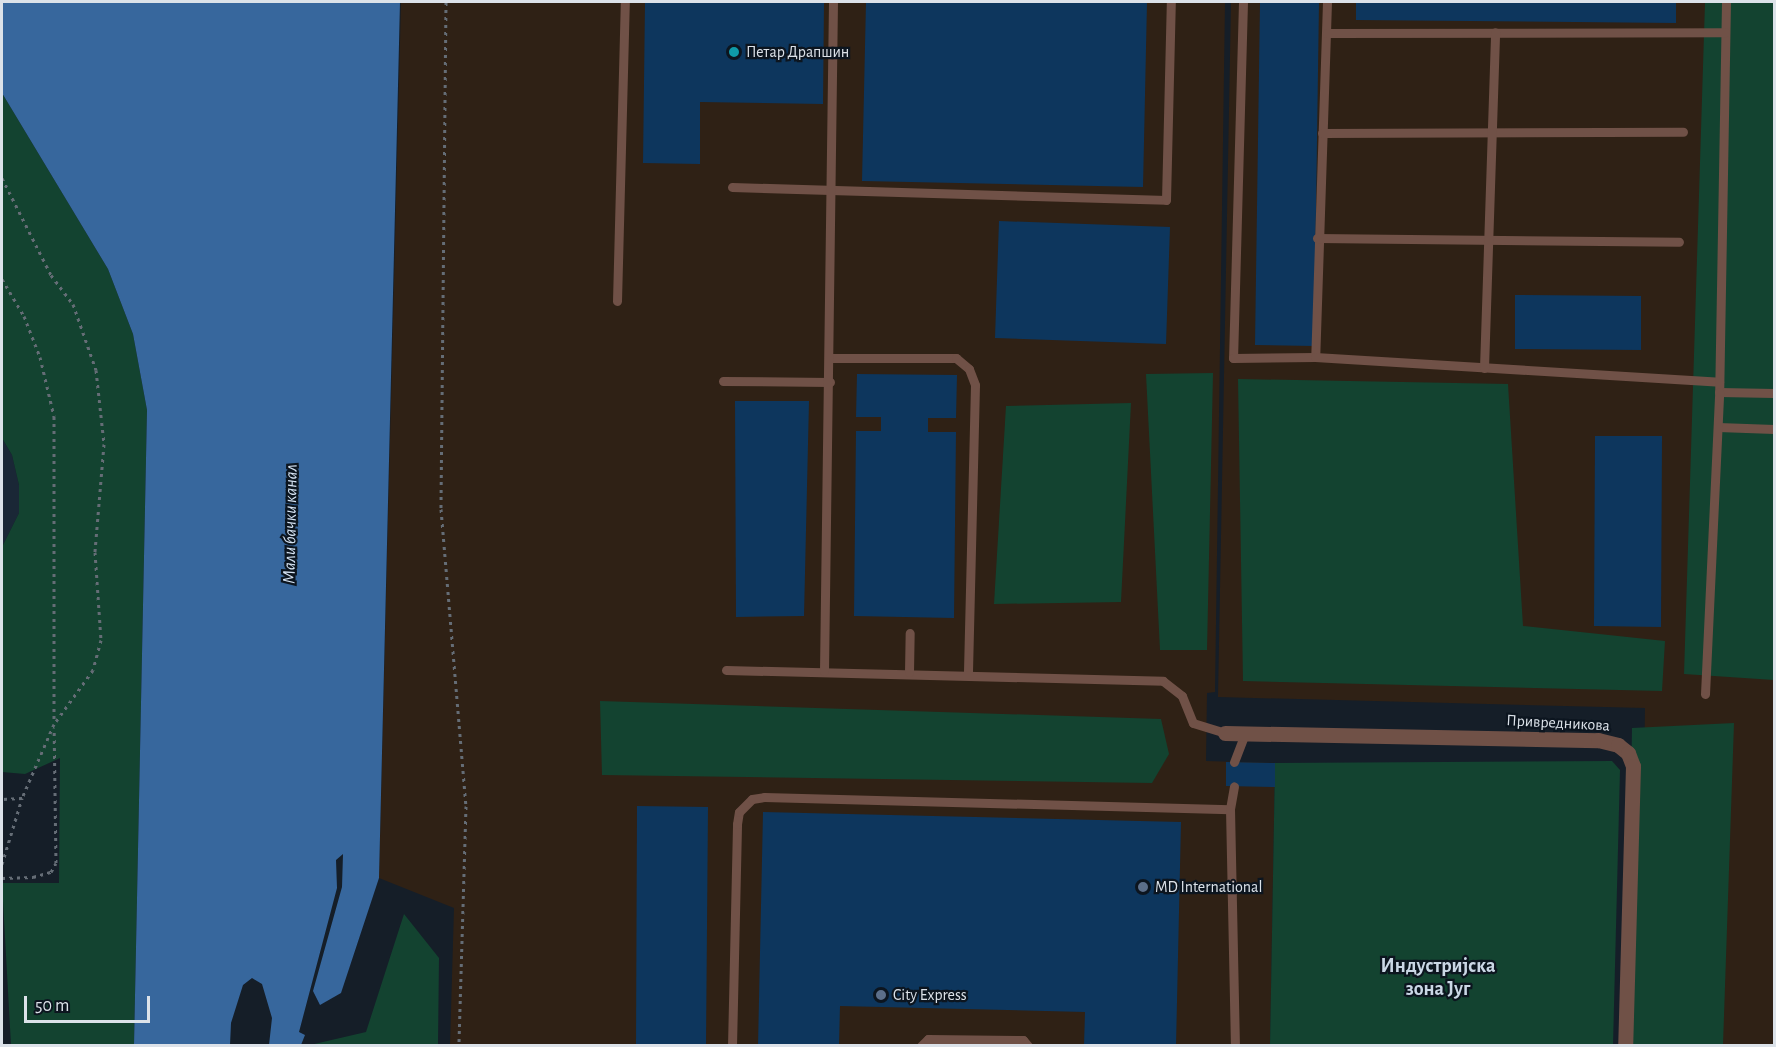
<!DOCTYPE html>
<meta charset="utf-8">
<style>
body{margin:0}
#map{position:relative;width:1776px;height:1047px;overflow:hidden;background:#151e28;font-family:"Alegreya Sans",sans-serif}
div>[style]{position:absolute}
.built>*{inset:0;background:#1a2736}
.industrial>*{inset:0;background:#2f2115}
.green>*{inset:0;background:#134330}
.water>*{inset:0;background:#37679d}
.building>*{inset:0;background:#0d365d}
.path>*{height:3px;margin-top:-1.5px;transform-origin:0;background:repeating-linear-gradient(90deg,#656d76 0 3px,transparent 0 7.5px)}
.lane>*{height:9px;margin:-4.5px;padding:0 4.5px;transform-origin:4.5px;border-radius:4.5px;background:#705147}
.street>*{height:15px;margin:-7.5px;padding:0 7.5px;transform-origin:7.5px;border-radius:7.5px;background:#705147}
.dots>*{width:16px;height:16px;translate:-50% -50%;box-sizing:border-box;border:3px solid #0c151f;border-radius:50%}
span{translate:-50% -50%;white-space:nowrap;text-align:center;line-height:1.15;-webkit-text-stroke:4.5px #0c151f;paint-order:stroke}
.poi-label{font-size:16px;color:#dce2e9}
.left{translate:0 -50%;text-align:left}
.street-label{font-size:16px;color:#dce2e9}
.water-label{font-size:18px;color:#d6e4f4;font-style:italic}
.quarter-label{font-size:20px;color:#cad7e5;font-weight:700}
.frame{position:absolute;inset:0;border:3px solid #dce2e9;pointer-events:none}
.scale{position:absolute;left:24px;top:996px;width:126px;height:27px;box-sizing:border-box;border:3px solid #dce2e9;border-top:0;padding-left:8px;font-size:18px;line-height:21px;white-space:nowrap;color:#dce2e9;-webkit-text-stroke:4px #0c151f;paint-order:stroke}
</style>
<div id="map">
<div class="built">
<div style="clip-path:polygon(2px 438px,12px 455px,19px 485px,19px 513px,2px 547px)"></div>
</div>
<div class="industrial">
<div style="clip-path:polygon(401px 2px,1225px 2px,1215px 692px,1207px 693px,1206px 761px,1275px 763px,1270px 1045px,450px 1045px,454px 908px,379px 878px)"></div>
<div style="clip-path:polygon(1231px 2px,1774px 2px,1774px 1045px,1640px 1045px,1645px 708px,1218px 697px)"></div>
</div>
<div class="green">
<div style="clip-path:polygon(1705px 2px,1774px 2px,1774px 680px,1684px 674px)"></div>
<div style="clip-path:polygon(2px 93px,108px 269px,133px 334px,147px 410px,134px 1045px,11px 1045px,2px 883px,59px 883px,60px 758px,25px 774px,2px 772px,2px 547px,19px 513px,19px 485px,12px 455px,2px 438px)"></div>
<div style="clip-path:polygon(1213px 373px,1207px 650px,1160px 650px,1146px 374px)"></div>
<div style="clip-path:polygon(1238px 379px,1508px 384px,1523px 626px,1665px 641px,1662px 691px,1243px 681px)"></div>
<div style="clip-path:polygon(1131px 403px,1121px 602px,994px 604px,1006px 406px)"></div>
<div style="clip-path:polygon(600px 701px,1161px 719px,1169px 754px,1152px 783px,602px 775px)"></div>
<div style="clip-path:polygon(1734px 723px,1723px 1045px,1627px 1046px,1632px 728px)"></div>
<div style="clip-path:polygon(1612px 761px,1620px 770px,1613px 1045px,1270px 1046px,1275px 763px)"></div>
<div style="clip-path:polygon(404px 914px,439px 958px,438px 1045px,310px 1045px,366px 1032px)"></div>
</div>
<div class="water">
<div style="clip-path:polygon(2px 2px,400px 2px,379px 878px,341px 993px,320px 1005px,313px 991px,342px 887px,343px 854px,336px 860px,337px 888px,299px 1032px,305px 1035px,301px 1045px,269px 1045px,272px 1018px,262px 984px,252px 978px,243px 985px,231px 1023px,230px 1045px,134px 1045px,147px 410px,133px 334px,108px 269px,2px 93px)"></div>
</div>
<div class="building">
<div style="clip-path:polygon(645px 2px,824px 2px,823px 104px,700px 102px,700px 164px,643px 163px)"></div>
<div style="clip-path:polygon(866px 2px,1147px 2px,1143px 187px,862px 181px)"></div>
<div style="clip-path:polygon(1260px 2px,1319px 2px,1314px 346px,1255px 345px)"></div>
<div style="clip-path:polygon(1356px 2px,1676px 2px,1676px 23px,1356px 20px)"></div>
<div style="clip-path:polygon(999px 221px,1170px 227px,1166px 344px,995px 338px)"></div>
<div style="clip-path:polygon(1515px 295px,1641px 296px,1641px 350px,1515px 349px)"></div>
<div style="clip-path:polygon(857px 374px,957px 375px,956px 418px,928px 418px,928px 432px,956px 432px,954px 618px,854px 616px,856px 431px,881px 431px,881px 417px,856px 417px)"></div>
<div style="clip-path:polygon(735px 401px,809px 401px,804px 616px,736px 617px)"></div>
<div style="clip-path:polygon(1595px 436px,1662px 436px,1661px 627px,1594px 626px)"></div>
<div style="clip-path:polygon(1226px 762px,1275px 763px,1275px 787px,1226px 786px)"></div>
<div style="clip-path:polygon(637px 806px,708px 807px,706px 1046px,636px 1046px)"></div>
<div style="clip-path:polygon(763px 812px,1181px 822px,1176px 1046px,1084px 1046px,1085px 1012px,840px 1006px,839px 1046px,758px 1046px)"></div>
</div>
<div class="path">
<div style="left:446px;top:2px;width:507px;rotate:90.57deg"></div>
<div style="left:441px;top:509px;width:298px;rotate:85.2deg"></div>
<div style="left:466px;top:806px;width:240px;rotate:91.7deg"></div>
<div style="left:2px;top:178px;width:109px;rotate:63.2deg"></div>
<div style="left:51px;top:275px;width:36px;rotate:53deg"></div>
<div style="left:73px;top:304px;width:70px;rotate:70.8deg"></div>
<div style="left:96px;top:370px;width:74px;rotate:83.8deg"></div>
<div style="left:104px;top:444px;width:108px;rotate:94.8deg"></div>
<div style="left:95px;top:552px;width:88px;rotate:86.1deg"></div>
<div style="left:101px;top:640px;width:31px;rotate:105deg"></div>
<div style="left:93px;top:670px;width:67px;rotate:125.8deg"></div>
<div style="left:54px;top:724px;width:81px;rotate:113.4deg"></div>
<div style="left:22px;top:798px;width:20px;rotate:177deg"></div>
<div style="left:2px;top:279px;width:43px;rotate:59.3deg"></div>
<div style="left:24px;top:316px;width:44px;rotate:68.7deg"></div>
<div style="left:40px;top:357px;width:61px;rotate:76.7deg"></div>
<div style="left:54px;top:416px;width:306px;rotate:90deg"></div>
<div style="left:2px;top:864px;width:69px;rotate:-73.1deg"></div>
<div style="left:2px;top:878px;width:31px;rotate:-2deg"></div>
<div style="left:33px;top:877px;width:19px;rotate:-16deg"></div>
<div style="left:51px;top:872px;width:10px;rotate:-61deg"></div>
<div style="left:56px;top:863px;width:135px;rotate:-90.8deg"></div>
</div>
<div class="lane">
<div style="left:1243px;top:2px;width:356px;rotate:91.6deg"></div>
<div style="left:1233px;top:358px;width:82px;rotate:-0.7deg"></div>
<div style="left:1327px;top:2px;width:355px;rotate:91.9deg"></div>
<div style="left:1315px;top:357px;width:405px;rotate:3.5deg"></div>
<div style="left:1726px;top:2px;width:390px;rotate:91deg"></div>
<div style="left:1719px;top:392px;width:55px;rotate:1deg"></div>
<div style="left:1327px;top:33px;width:398px;rotate:-0.1deg"></div>
<div style="left:1322px;top:133px;width:361px;rotate:-0.2deg"></div>
<div style="left:732px;top:187px;width:434px;rotate:1.7deg"></div>
<div style="left:1166px;top:200px;width:198px;rotate:-88.6deg"></div>
<div style="left:1317px;top:238px;width:362px;rotate:0.6deg"></div>
<div style="left:617px;top:301px;width:299px;rotate:-88.5deg"></div>
<div style="left:830px;top:358px;width:126px"></div>
<div style="left:956px;top:358px;width:17px;rotate:40deg"></div>
<div style="left:969px;top:369px;width:17px;rotate:69deg"></div>
<div style="left:975px;top:385px;width:289px;rotate:91.4deg"></div>
<div style="left:1484px;top:368px;width:336px;rotate:-88.1deg"></div>
<div style="left:723px;top:381px;width:107px;rotate:0.5deg"></div>
<div style="left:1718px;top:427px;width:56px;rotate:2deg"></div>
<div style="left:726px;top:670px;width:437px;rotate:1.4deg"></div>
<div style="left:1163px;top:681px;width:24px;rotate:38deg"></div>
<div style="left:1182px;top:696px;width:29px;rotate:68deg"></div>
<div style="left:1193px;top:723px;width:34px;rotate:17deg"></div>
<div style="left:824px;top:671px;width:669px;rotate:-89.23deg"></div>
<div style="left:909px;top:672px;width:39px;rotate:-89deg"></div>
<div style="left:1705px;top:694px;width:302px;rotate:-87.3deg"></div>
<div style="left:1234px;top:762px;width:31px;rotate:-69deg"></div>
<div style="left:1230px;top:809px;width:23px;rotate:-80deg"></div>
<div style="left:732px;top:1046px;width:222px;rotate:-88.7deg"></div>
<div style="left:737px;top:824px;width:12px;rotate:-81deg"></div>
<div style="left:739px;top:812px;width:18px;rotate:-45deg"></div>
<div style="left:752px;top:799px;width:12px;rotate:-9deg"></div>
<div style="left:764px;top:797px;width:466px;rotate:1.5deg"></div>
<div style="left:1230px;top:809px;width:237px;rotate:88.8deg"></div>
<div style="left:921px;top:1046px;width:10px;rotate:-45deg"></div>
<div style="left:928px;top:1039px;width:95px;rotate:0.6deg"></div>
<div style="left:1023px;top:1040px;width:8px;rotate:50deg"></div>
</div>
<div class="street">
<div style="left:1225px;top:733px;width:373px;rotate:1.1deg"></div>
<div style="left:1598px;top:740px;width:21px;rotate:14deg"></div>
<div style="left:1618px;top:745px;width:13px;rotate:39deg"></div>
<div style="left:1628px;top:753px;width:14px;rotate:69deg"></div>
<div style="left:1633px;top:766px;width:280px;rotate:91.6deg"></div>
</div>
<div class="dots">
<div style="left:734px;top:52px;background:#0f9aa8"></div>
<div style="left:1143px;top:887px;background:#5c6f8a"></div>
<div style="left:881px;top:995px;background:#5c6f8a"></div>
</div>
<div class="poi-label">
<span class="left" style="left:746px;top:52px">Петар Драпшин</span>
<span class="left" style="left:1155px;top:887px">MD International</span>
<span class="left" style="left:893px;top:995px">City Express</span>
</div>
<div class="street-label">
<span style="left:1558px;top:723px;rotate:3deg">Привредникова</span>
</div>
<div class="water-label">
<span style="left:291px;top:524px;rotate:-89deg">Мали бачки канал</span>
</div>
<div class="quarter-label">
<span style="left:1438px;top:978px">Индустријска<br>зона Југ</span>
</div>
<div class="frame"></div>
<div class="scale">50 m</div>
</div>
